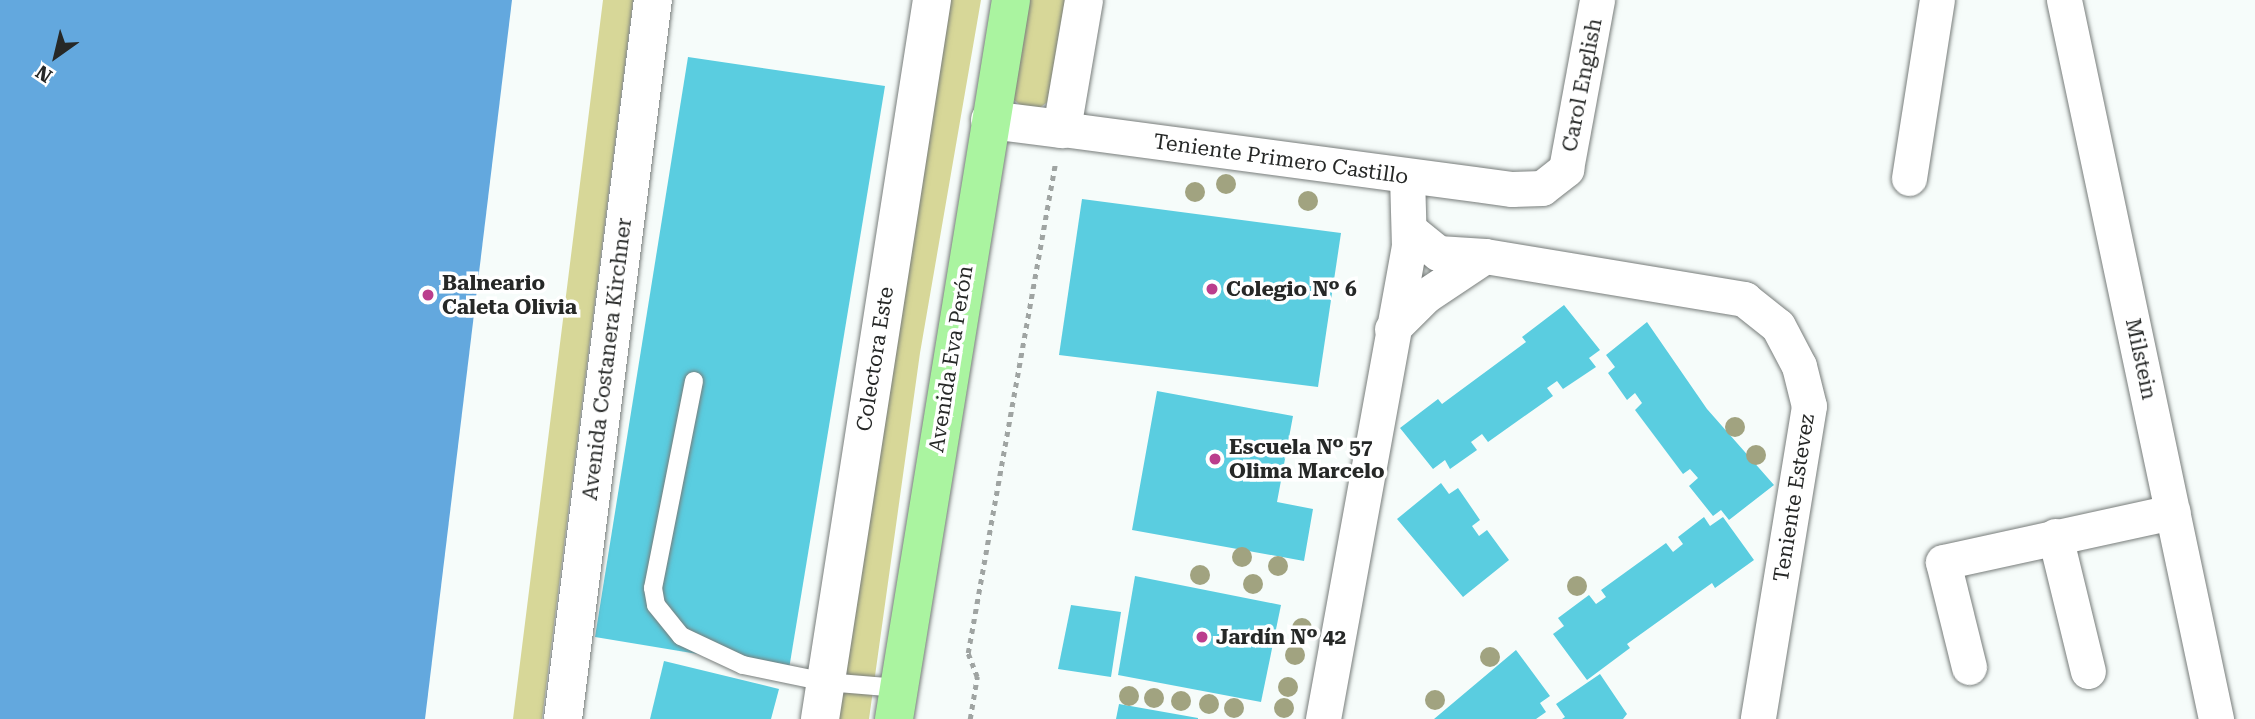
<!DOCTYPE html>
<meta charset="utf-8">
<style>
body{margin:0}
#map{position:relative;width:2255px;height:719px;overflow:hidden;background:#f6fcfa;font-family:"Roboto Serif",serif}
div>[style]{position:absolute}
.green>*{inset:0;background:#d7d798}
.water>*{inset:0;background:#63a8de}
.building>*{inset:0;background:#5acde0}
.path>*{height:4.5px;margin-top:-2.25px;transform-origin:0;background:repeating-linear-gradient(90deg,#9fa4a2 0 5px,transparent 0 10px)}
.roads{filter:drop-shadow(0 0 2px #787d7b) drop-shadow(0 0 2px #787d7b)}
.service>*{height:18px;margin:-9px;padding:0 9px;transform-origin:9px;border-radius:9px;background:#fff}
.minor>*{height:35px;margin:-17.5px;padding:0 17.5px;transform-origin:17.5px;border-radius:17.5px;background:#fff}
.tertiary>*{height:38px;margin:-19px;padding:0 19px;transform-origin:19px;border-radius:19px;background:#fff}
.trunk>*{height:38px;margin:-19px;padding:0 19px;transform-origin:19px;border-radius:19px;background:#aaf4a0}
.trees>*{width:20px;height:20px;margin:-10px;border-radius:50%;background:#a1a380}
.dots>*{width:19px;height:19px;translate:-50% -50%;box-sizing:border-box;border:4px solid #fff;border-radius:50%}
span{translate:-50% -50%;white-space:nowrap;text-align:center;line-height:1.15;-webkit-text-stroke:7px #fff;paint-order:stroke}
.street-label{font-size:21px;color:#262827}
.poi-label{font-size:21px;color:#262827;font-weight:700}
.left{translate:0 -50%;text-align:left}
.north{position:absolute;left:21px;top:21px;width:70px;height:70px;-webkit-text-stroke:5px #fff;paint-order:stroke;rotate:214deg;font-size:19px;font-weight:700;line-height:28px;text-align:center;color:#262827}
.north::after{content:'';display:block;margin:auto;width:24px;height:32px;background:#262827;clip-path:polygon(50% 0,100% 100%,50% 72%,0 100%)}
</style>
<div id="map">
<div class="green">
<div style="clip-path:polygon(603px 0,633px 0,542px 719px,513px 719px)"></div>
<div style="clip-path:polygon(943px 0,981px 0,920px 353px,869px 719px,831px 719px)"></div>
<div style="clip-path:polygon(1030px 0,1067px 0,1049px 101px,1038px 109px,1024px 108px,1013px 99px)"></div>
</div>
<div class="water">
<div style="clip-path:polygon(0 0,512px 0,425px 719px,0 719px)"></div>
</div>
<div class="building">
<div style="clip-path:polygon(688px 57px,885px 86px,789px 669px,595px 637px)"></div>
<div style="clip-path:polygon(1082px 199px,1341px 233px,1318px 387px,1059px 355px)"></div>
<div style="clip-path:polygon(1564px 305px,1600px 350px,1589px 358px,1596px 367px,1563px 389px,1557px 381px,1547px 388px,1553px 396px,1488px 442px,1482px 434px,1471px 442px,1477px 450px,1450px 469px,1445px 460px,1433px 469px,1400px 428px,1438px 399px,1442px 404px,1526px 342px,1522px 337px)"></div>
<div style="clip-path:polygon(1647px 322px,1707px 409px,1774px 485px,1729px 520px,1721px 510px,1713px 516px,1689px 486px,1698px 478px,1690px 469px,1683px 474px,1635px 410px,1642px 403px,1635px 393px,1627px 400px,1608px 373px,1615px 367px,1606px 355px)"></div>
<div style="clip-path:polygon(1157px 391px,1293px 416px,1277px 502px,1313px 509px,1304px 561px,1132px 530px)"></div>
<div style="clip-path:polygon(1441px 483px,1449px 494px,1458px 488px,1480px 520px,1472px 526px,1479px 536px,1487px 530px,1509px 560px,1463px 597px,1397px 519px)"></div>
<div style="clip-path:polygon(1704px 517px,1710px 526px,1723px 517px,1754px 560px,1715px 588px,1712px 583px,1627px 644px,1630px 648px,1587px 680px,1553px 634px,1564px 626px,1558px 618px,1589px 595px,1596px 604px,1606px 597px,1601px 590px,1666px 543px,1673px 552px,1683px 544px,1678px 537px)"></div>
<div style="clip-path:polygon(1135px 576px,1281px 605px,1261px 702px,1118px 675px)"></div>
<div style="clip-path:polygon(1071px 605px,1121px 612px,1111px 677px,1058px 669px)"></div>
<div style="clip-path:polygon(1516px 650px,1550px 696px,1540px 703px,1546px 712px,1536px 719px,1434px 719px)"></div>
<div style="clip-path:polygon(664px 661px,779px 689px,771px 719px,650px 719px)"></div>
<div style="clip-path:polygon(1600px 674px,1627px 714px,1623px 719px,1562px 719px,1565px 717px,1556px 704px)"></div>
<div style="clip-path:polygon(1119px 704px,1198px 718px,1198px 719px,1116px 719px)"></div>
</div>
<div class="path">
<div style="left:970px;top:719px;width:43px;rotate:-80.5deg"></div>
<div style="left:977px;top:677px;width:26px;rotate:-111deg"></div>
<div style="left:968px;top:653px;width:498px;rotate:-79.9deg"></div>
</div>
<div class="roads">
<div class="service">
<div style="left:694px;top:381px;width:211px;rotate:101.2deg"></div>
<div style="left:653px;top:588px;width:17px;rotate:80deg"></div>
<div style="left:656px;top:605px;width:40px;rotate:51deg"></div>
<div style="left:681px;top:636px;width:68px;rotate:25.1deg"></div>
<div style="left:743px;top:665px;width:85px;rotate:11.6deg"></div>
<div style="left:826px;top:682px;width:73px;rotate:4.7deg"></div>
</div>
<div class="minor">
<div style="left:2064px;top:0;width:735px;rotate:78.06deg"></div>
<div style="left:1062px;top:129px;width:454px;rotate:7.6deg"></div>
<div style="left:1512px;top:189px;width:30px;rotate:-2deg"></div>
<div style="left:1542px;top:188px;width:31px;rotate:-38deg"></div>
<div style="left:1566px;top:169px;width:172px;rotate:-79.6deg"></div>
<div style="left:1909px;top:178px;width:180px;rotate:-81.1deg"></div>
<div style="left:1411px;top:231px;width:35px;rotate:39deg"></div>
<div style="left:1438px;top:253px;width:47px;rotate:3.7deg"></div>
<div style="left:1392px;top:329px;width:47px;rotate:-45deg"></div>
<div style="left:1425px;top:296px;width:72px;rotate:-33.7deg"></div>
<div style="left:1485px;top:256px;width:263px;rotate:9.4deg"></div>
<div style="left:1744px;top:299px;width:43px;rotate:38.5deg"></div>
<div style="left:1778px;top:326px;width:45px;rotate:62.3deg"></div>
<div style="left:1799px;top:366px;width:41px;rotate:76deg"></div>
<div style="left:1809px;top:406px;width:317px;rotate:99.3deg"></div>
<div style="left:2055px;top:536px;width:139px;rotate:76.3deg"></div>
<div style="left:1969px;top:667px;width:108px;rotate:-103.9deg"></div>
<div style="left:1943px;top:562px;width:235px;rotate:-12.3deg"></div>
<div style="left:1323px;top:719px;width:480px;rotate:-79.7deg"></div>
<div style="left:1409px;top:247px;width:71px;rotate:-91.6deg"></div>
</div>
<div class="tertiary">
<div style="left:990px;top:120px;width:73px;rotate:7.1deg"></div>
<div style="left:1062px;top:129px;width:131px;rotate:-80.3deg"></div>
<div style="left:563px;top:719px;width:725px;rotate:-82.87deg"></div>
<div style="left:820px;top:719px;width:728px;rotate:-81.15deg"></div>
</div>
<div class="trunk">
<div style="left:894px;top:719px;width:728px;rotate:-80.76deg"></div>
</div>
</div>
<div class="trees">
<div style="left:1226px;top:184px"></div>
<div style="left:1195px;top:192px"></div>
<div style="left:1308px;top:201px"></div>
<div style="left:1735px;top:427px"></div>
<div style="left:1756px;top:455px"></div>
<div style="left:1242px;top:557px"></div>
<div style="left:1278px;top:566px"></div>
<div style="left:1200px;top:575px"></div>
<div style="left:1253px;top:584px"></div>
<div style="left:1577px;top:586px"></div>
<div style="left:1302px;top:628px"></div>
<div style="left:1295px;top:655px"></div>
<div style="left:1490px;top:657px"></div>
<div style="left:1288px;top:687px"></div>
<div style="left:1129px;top:696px"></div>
<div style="left:1154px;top:698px"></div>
<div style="left:1435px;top:700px"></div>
<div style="left:1181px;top:701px"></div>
<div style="left:1209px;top:704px"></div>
<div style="left:1234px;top:708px"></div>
<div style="left:1284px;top:708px"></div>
</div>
<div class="dots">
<div style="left:1212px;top:289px;background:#bb3e8d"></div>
<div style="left:428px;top:295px;background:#bb3e8d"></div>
<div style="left:1215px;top:459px;background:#bb3e8d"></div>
<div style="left:1202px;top:637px;background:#bb3e8d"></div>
</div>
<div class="street-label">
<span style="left:1582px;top:85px;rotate:-79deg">Carol English</span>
<span style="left:1281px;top:159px;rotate:8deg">Teniente Primero Castillo</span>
<span style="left:607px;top:359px;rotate:-83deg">Avenida Costanera Kirchner</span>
<span style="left:875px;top:359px;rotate:-81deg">Colectora Este</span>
<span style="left:951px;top:359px;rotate:-81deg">Avenida Eva Perón</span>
<span style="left:2141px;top:359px;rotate:78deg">Milstein</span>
<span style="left:1794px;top:498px;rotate:-81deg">Teniente Estevez</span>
</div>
<div class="poi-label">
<span class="left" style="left:442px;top:295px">Balneario<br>Caleta Olivia</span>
<span class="left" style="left:1226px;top:289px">Colegio Nº 6</span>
<span class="left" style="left:1229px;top:459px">Escuela Nº 57<br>Olima Marcelo</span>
<span class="left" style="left:1216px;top:637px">Jardín Nº 42</span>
</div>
<div class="north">N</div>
</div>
